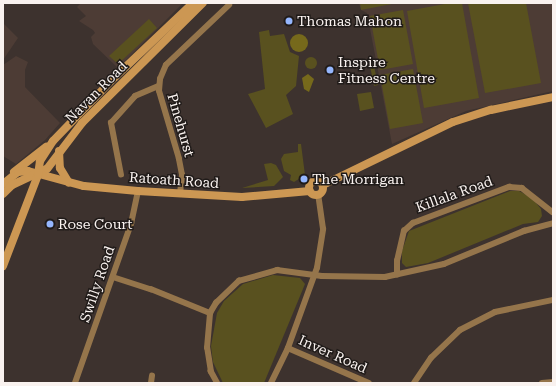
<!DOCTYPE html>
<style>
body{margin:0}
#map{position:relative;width:556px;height:386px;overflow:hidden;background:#3d322e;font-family:"Roboto Serif",serif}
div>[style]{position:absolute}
.built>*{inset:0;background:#4d3c35}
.green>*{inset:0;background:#59511f}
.round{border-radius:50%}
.forest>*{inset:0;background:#76691b}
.street>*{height:5.5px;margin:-2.75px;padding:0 2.75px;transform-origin:2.75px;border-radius:2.75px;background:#95754b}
.secondary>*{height:8px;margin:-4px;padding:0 4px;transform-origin:4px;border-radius:4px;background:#cc9753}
.secondary>.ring{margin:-4px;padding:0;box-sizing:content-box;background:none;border:8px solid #cc9753;border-radius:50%}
.dots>*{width:11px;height:11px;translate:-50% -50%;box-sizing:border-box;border:2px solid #201b19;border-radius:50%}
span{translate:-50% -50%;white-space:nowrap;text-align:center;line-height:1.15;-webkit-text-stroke:3px #201b19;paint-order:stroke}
.poi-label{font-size:14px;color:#f9f2ef}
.left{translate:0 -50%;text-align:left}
.street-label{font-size:14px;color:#f9f2ef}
.frame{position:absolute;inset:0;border:4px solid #f9f2ef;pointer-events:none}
</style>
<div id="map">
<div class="built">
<div style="clip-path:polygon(81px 3px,183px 3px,118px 68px,93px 44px,91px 37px,95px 33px,93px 30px,79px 21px,86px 16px,77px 7px)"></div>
<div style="clip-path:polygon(359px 3px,553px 3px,553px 91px,466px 111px,392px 144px,367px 13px,361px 10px)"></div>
<div style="clip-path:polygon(3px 23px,18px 38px,3px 60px)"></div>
<div style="clip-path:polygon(16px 56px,28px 62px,25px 70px,25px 87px,60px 123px,45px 140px,16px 164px,3px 156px,3px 65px)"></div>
</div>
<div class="green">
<div style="clip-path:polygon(360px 3px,397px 3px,361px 10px)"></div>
<div style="clip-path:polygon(450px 3px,462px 3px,479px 98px,424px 108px,407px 11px)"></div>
<div style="clip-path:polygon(468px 3px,526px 3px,541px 83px,485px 93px)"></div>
<div style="clip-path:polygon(403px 10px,413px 64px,380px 70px,370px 16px)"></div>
<div style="clip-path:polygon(149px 19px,157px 28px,118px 64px,109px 56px)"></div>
<div style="clip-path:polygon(269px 30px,270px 36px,284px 34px,290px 52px,299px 56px,296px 86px,286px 95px,293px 114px,266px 128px,248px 94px,265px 89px,259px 32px)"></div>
<div class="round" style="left:305px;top:57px;width:12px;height:12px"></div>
<div style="clip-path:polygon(370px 66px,374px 66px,378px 85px,374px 86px)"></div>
<div style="clip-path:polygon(413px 69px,423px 123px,390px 129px,380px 75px)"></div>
<div style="clip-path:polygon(371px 92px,374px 108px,360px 111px,357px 94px)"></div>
<div style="clip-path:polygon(298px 144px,301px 144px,305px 175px,294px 182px,290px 180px,291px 175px,284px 171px,281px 159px,284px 154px,298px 152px)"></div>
<div style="clip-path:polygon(271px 163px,276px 165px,283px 177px,274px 186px,242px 188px,268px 180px,264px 164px)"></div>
<div style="clip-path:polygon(510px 191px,519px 191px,532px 198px,541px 209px,542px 216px,538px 222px,523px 224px,428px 263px,406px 267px,402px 263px,402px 251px,409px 231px)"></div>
<div style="clip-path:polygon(273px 275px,300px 278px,305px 284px,264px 383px,223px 383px,213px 362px,211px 346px,217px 313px,224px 301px,243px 284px)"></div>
</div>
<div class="forest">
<div class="round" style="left:290px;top:34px;width:18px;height:18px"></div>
<div style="clip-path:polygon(308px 74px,314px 79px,309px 92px,304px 89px,302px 78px)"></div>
</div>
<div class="street">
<div style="left:121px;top:175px;width:53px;rotate:-100.9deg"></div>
<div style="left:111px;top:123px;width:36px;rotate:-48deg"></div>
<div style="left:135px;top:96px;width:25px;rotate:-23deg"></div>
<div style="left:180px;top:194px;width:19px;rotate:-84deg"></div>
<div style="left:182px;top:175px;width:16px;rotate:-101deg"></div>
<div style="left:179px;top:159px;width:71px;rotate:-106.4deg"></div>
<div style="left:159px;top:91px;width:12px;rotate:-85deg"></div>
<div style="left:160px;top:79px;width:15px;rotate:-67deg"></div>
<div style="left:166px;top:65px;width:87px;rotate:-43.6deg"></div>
<div style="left:397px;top:275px;width:14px;rotate:-90deg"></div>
<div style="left:397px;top:261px;width:31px;rotate:-77deg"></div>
<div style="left:404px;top:231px;width:12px;rotate:-42deg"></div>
<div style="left:413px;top:223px;width:103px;rotate:-20.6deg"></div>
<div style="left:509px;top:187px;width:13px;rotate:4deg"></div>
<div style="left:522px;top:188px;width:39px;rotate:38deg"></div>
<div style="left:113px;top:277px;width:40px;rotate:18deg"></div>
<div style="left:151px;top:289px;width:64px;rotate:22.1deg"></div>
<div style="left:288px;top:348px;width:88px;rotate:23.4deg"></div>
<div style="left:75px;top:383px;width:169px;rotate:-70.6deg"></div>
<div style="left:131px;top:224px;width:34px;rotate:-78deg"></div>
<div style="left:151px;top:383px;width:7px;rotate:-82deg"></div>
<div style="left:217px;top:383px;width:13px;rotate:-119deg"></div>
<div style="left:211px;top:372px;width:24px;rotate:-99deg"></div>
<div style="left:207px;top:348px;width:35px;rotate:-85deg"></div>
<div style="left:210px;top:313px;width:12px;rotate:-59deg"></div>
<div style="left:216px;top:303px;width:32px;rotate:-44deg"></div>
<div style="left:239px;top:281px;width:40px;rotate:-16deg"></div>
<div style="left:277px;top:270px;width:45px;rotate:7.6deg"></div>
<div style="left:322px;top:276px;width:63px;rotate:0.9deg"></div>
<div style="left:385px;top:277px;width:60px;rotate:-12.4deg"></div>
<div style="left:444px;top:264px;width:87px;rotate:-22.4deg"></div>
<div style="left:524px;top:231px;width:30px;rotate:-15deg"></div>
<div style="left:271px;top:383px;width:39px;rotate:-64deg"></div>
<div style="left:288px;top:348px;width:85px;rotate:-70.1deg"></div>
<div style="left:317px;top:268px;width:39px;rotate:-81deg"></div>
<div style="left:323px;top:229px;width:34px;rotate:-98deg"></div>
<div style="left:414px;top:383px;width:30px;rotate:-56deg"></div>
<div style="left:431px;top:358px;width:40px;rotate:-44deg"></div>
<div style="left:460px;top:330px;width:39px;rotate:-27deg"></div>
<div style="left:495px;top:312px;width:59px;rotate:-11.7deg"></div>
<div style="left:542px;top:383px;width:11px;rotate:-5deg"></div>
</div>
<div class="secondary">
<div style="left:59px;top:151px;width:17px;rotate:87deg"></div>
<div style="left:60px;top:168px;width:17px;rotate:59deg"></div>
<div style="left:14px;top:172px;width:41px;rotate:-38deg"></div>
<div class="ring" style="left:309px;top:181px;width:6px;height:6px"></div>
<div style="left:3px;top:184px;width:19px;rotate:-39deg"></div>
<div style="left:18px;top:172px;width:10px;rotate:-6deg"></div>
<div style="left:28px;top:171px;width:58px;rotate:15deg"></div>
<div style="left:84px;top:186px;width:54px;rotate:5.3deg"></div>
<div style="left:138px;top:191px;width:104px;rotate:3.3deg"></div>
<div style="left:242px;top:197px;width:68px;rotate:-5deg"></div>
<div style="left:323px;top:185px;width:144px;rotate:-25.9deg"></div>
<div style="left:453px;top:122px;width:40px;rotate:-18deg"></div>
<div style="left:491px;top:110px;width:63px;rotate:-11.8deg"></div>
<div style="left:3px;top:194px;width:13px;rotate:-45deg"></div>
<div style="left:12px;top:185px;width:38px;rotate:-25deg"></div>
<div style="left:47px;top:169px;width:58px;rotate:-52.7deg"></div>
<div style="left:82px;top:123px;width:170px;rotate:-44.8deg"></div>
<div style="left:3px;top:266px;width:97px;rotate:-69deg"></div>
<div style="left:38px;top:175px;width:14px;rotate:-82deg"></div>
<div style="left:40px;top:161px;width:24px;rotate:-57deg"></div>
<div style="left:53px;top:141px;width:89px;rotate:-45.9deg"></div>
<div style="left:115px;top:77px;width:108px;rotate:-43.5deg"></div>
</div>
<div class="dots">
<div style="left:289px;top:21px;background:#95b6fd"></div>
<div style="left:330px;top:70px;background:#95b6fd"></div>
<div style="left:304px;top:179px;background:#95b6fd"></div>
<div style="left:50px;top:224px;background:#95b6fd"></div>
</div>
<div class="poi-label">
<span class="left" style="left:297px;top:21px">Thomas Mahon</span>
<span class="left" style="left:338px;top:70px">Inspire<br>Fitness Centre</span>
<span class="left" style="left:312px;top:179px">The Morrigan</span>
<span class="left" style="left:58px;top:224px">Rose Court</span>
</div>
<div class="street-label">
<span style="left:96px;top:92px;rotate:-45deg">Navan Road</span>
<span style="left:181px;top:125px;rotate:74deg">Pinehurst</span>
<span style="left:174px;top:180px;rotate:4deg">Ratoath Road</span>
<span style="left:454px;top:194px;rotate:-20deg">Killala Road</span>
<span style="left:97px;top:284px;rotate:-71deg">Swilly Road</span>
<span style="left:333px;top:354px;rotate:24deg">Inver Road</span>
</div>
<div class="frame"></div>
</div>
